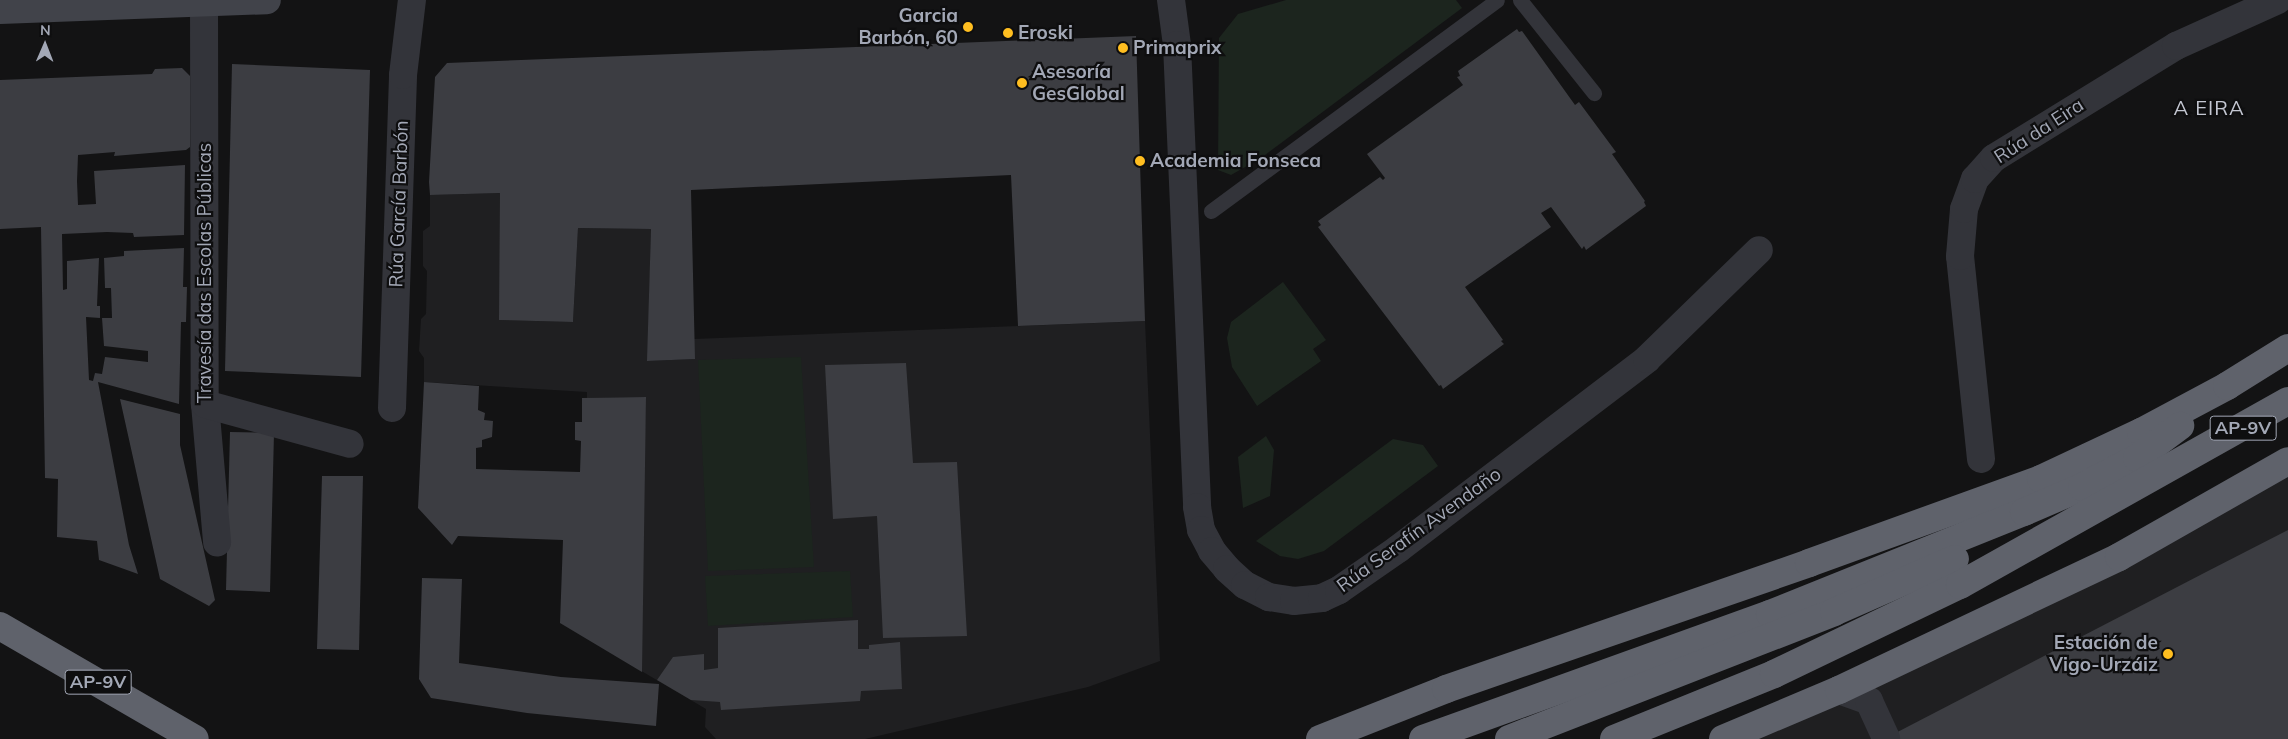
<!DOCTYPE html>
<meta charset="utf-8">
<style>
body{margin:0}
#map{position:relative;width:2288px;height:739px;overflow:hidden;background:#131314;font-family:Mulish,sans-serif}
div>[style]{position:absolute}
.built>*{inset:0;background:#1f1f21}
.green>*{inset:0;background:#1c251e}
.building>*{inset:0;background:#3c3d42}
.service>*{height:15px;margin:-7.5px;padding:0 7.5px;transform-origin:7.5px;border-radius:7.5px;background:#33343a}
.minor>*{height:28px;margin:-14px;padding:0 14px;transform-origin:14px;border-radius:14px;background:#33343a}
.secondary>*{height:28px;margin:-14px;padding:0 14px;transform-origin:14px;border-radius:14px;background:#41434a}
.motorway>*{height:28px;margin:-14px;padding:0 14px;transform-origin:14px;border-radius:14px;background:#5f626b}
.dots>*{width:14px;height:14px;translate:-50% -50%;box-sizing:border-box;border:2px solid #0e0e0f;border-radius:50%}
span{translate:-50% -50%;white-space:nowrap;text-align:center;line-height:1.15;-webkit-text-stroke:4.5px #0e0e0f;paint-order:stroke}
.shield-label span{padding:1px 4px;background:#0e0e0f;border:1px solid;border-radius:4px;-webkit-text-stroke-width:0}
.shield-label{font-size:18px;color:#a3a8b6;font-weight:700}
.poi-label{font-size:19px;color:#a3a8b6;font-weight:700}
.right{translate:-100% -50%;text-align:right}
.left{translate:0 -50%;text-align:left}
.street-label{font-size:19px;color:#a3a8b6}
.neighbourhood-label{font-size:20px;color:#c4c7d2;letter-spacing:1px}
.north{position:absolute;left:20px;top:20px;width:50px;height:50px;-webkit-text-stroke:4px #0e0e0f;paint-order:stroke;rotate:1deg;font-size:14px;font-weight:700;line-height:20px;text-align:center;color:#a3a8b6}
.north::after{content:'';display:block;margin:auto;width:18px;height:22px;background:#a3a8b6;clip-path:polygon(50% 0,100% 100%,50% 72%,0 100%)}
</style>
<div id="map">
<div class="built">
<div style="clip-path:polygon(500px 193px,500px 320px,573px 322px,578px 228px,651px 229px,648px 361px,694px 359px,694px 339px,1145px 321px,1160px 661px,1088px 687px,865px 739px,716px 739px,705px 727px,706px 709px,638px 669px,646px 397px,587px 398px,587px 392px,424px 382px,424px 358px,419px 351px,421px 319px,426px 314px,427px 271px,423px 266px,423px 231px,430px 226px,430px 195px)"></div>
<div style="clip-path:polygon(2288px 463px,2288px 739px,1735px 739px)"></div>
</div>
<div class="green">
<div style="clip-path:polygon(1286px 0,1456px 0,1462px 8px,1261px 158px,1231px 175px,1218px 170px,1219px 38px,1238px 14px)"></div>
<div style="clip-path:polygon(1283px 282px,1326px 340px,1313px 349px,1321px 361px,1257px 406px,1232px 367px,1227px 338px,1231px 322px)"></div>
<div style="clip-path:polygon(801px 357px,814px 567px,708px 571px,698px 360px)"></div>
<div style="clip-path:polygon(1266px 436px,1274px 450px,1270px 496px,1243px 508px,1238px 457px)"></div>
<div style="clip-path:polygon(1393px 439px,1423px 445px,1438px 466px,1324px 551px,1298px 559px,1280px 556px,1256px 541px)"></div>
<div style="clip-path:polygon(850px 571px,853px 617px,708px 626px,705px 576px)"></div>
</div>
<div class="building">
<div style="clip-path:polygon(1517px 29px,1519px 32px,1522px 31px,1575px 105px,1579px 102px,1616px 152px,1612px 154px,1645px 201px,1644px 202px,1646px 206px,1586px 250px,1584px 246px,1582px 249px,1551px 207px,1541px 213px,1551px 227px,1465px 287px,1503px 340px,1501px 341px,1504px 344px,1443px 389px,1441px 385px,1439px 386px,1318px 227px,1321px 225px,1318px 221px,1380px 177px,1383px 180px,1385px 178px,1367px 154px,1463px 85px,1457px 77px,1460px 76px,1458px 71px)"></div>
<div style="clip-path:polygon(1136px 36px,1145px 321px,1018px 326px,1011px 175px,691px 190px,695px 359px,647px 361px,651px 229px,578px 228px,573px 322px,499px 320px,500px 193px,430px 195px,429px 182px,435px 77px,447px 63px)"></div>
<div style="clip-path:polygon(232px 64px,370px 70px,361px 377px,225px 371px)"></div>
<div style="clip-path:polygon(182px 68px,190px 76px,190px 147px,186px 150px,114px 156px,115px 152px,78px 155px,77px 181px,78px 205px,96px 204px,94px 171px,185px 165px,184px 235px,134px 237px,133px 233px,107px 232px,62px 234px,63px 290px,67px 289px,67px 261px,99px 258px,97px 306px,100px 306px,100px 318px,86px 317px,89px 380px,93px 381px,95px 373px,102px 374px,105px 357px,148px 362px,148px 351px,104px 346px,102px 318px,112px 318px,111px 288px,105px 288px,104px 258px,124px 256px,124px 251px,184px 248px,183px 287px,187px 287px,186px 322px,181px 322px,179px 404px,98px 382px,129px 545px,138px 574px,99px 560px,97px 541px,57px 537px,58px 479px,45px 478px,41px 227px,0 229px,0 80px,152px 74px,155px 69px)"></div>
<div style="clip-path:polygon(906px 363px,913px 463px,957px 462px,967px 636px,883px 638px,877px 516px,833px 519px,825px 365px)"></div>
<div style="clip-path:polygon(424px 382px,479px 386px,478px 410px,485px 413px,484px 420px,493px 421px,492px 437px,482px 440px,482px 447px,476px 448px,476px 469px,580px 472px,581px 441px,575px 440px,575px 422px,582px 422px,582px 398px,646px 397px,642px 672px,560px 623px,563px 540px,458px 536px,452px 545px,418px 508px)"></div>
<div style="clip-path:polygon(120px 399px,180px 414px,180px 445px,215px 600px,209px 606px,160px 579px)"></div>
<div style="clip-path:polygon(230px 432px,274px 433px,270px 592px,226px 590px)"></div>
<div style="clip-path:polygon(322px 476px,363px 476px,359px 650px,317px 649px)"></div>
<div style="clip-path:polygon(2288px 530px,2288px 739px,1884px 739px,2208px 571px)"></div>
<div style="clip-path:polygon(422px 578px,462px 579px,459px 663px,561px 677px,659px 684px,656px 726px,527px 713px,431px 698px,419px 679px)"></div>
<div style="clip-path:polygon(858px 620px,858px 649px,869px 649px,869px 645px,900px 642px,902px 689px,861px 691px,860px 701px,721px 710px,720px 702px,691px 700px,657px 680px,673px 657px,704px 654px,704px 670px,718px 668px,718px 628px)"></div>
</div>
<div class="service">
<div style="left:1520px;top:0;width:119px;rotate:51.5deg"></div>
<div style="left:1211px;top:211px;width:355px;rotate:-36.4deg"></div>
</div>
<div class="minor">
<div style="left:1171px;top:0;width:45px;rotate:82.4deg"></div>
<div style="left:1177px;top:45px;width:462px;rotate:87.5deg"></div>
<div style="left:1197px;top:507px;width:23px;rotate:80deg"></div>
<div style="left:1201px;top:530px;width:24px;rotate:62deg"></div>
<div style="left:1212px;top:551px;width:23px;rotate:50deg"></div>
<div style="left:1227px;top:569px;width:24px;rotate:42deg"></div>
<div style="left:1245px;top:585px;width:27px;rotate:27deg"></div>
<div style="left:1269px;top:597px;width:25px;rotate:9deg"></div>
<div style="left:1294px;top:601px;width:28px;rotate:-6deg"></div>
<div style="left:1322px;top:598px;width:19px;rotate:-25deg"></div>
<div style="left:1339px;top:590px;width:72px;rotate:-34.8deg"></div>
<div style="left:1398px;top:549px;width:313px;rotate:-37.3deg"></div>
<div style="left:1647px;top:359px;width:156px;rotate:-44.2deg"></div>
<div style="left:204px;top:2px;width:402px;rotate:89.9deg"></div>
<div style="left:205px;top:404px;width:139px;rotate:85deg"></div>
<div style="left:205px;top:404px;width:150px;rotate:15.4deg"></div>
<div style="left:392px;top:408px;width:333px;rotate:-88.1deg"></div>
<div style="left:403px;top:75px;width:76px;rotate:-83.2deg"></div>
<div style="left:1981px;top:459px;width:204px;rotate:-95.9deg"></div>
<div style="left:1960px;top:256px;width:47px;rotate:-85.1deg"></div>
<div style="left:1964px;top:209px;width:32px;rotate:-70deg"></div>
<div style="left:1975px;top:179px;width:28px;rotate:-48deg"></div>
<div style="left:1994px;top:158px;width:214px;rotate:-31.6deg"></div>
<div style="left:2176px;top:46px;width:112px;rotate:-24.3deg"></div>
<div style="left:1839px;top:690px;width:32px;rotate:20deg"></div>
<div style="left:1869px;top:701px;width:41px;rotate:65.3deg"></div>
</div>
<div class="secondary">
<div style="left:0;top:10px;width:267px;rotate:-2.1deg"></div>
</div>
<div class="motorway">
<div style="left:0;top:626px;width:225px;rotate:30.1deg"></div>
<div style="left:1320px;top:739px;width:136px;rotate:-21.6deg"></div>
<div style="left:1446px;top:689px;width:384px;rotate:-19.1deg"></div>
<div style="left:1809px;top:563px;width:247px;rotate:-19.9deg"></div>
<div style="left:2041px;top:479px;width:110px;rotate:-25.2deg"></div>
<div style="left:2141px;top:432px;width:98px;rotate:-28.1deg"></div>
<div style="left:2227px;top:386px;width:72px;rotate:-31.9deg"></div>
<div style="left:1423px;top:739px;width:369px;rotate:-19.8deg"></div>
<div style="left:1770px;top:614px;width:274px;rotate:-21.9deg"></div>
<div style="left:2024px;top:512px;width:63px;rotate:-23.3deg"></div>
<div style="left:2082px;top:487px;width:62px;rotate:-27.8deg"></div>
<div style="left:2137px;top:458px;width:54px;rotate:-36.7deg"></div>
<div style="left:1509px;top:739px;width:349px;rotate:-21.3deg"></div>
<div style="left:1834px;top:612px;width:132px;rotate:-23.7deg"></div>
<div style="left:1614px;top:739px;width:173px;rotate:-22.1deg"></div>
<div style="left:1774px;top:674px;width:206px;rotate:-25.6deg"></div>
<div style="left:1960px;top:585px;width:376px;rotate:-29.3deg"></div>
<div style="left:1723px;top:739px;width:126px;rotate:-22.9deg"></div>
<div style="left:1839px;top:690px;width:310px;rotate:-25.4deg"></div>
<div style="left:2119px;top:557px;width:194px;rotate:-29.6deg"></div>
</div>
<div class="dots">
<div style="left:968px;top:27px;background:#ffbe20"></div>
<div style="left:1008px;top:33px;background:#ffbe20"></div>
<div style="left:1123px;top:48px;background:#ffbe20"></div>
<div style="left:1022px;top:83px;background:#ffbe20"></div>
<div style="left:1140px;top:161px;background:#ffbe20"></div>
<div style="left:2168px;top:654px;background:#ffbe20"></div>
</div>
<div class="shield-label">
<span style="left:2243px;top:428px">AP-9V</span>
<span style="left:98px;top:682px">AP-9V</span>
</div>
<div class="poi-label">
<span class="right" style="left:958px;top:27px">Garcia<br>Barbón, 60</span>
<span class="left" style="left:1018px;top:33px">Eroski</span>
<span class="left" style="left:1133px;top:48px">Primaprix</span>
<span class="left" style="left:1032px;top:83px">Asesoría<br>GesGlobal</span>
<span class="left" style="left:1150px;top:161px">Academia Fonseca</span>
<span class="right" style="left:2158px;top:654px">Estación de<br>Vigo-Urzáiz</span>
</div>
<div class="street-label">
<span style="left:2039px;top:131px;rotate:-33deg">Rúa da Eira</span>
<span style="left:399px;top:204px;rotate:-88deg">Rúa García Barbón</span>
<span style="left:205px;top:273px;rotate:-90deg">Travesía das Escolas Públicas</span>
<span style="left:1419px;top:530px;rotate:-36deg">Rúa Serafín Avendaño</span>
</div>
<div class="neighbourhood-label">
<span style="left:2209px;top:107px">A EIRA</span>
</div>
<div class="north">N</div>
</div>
